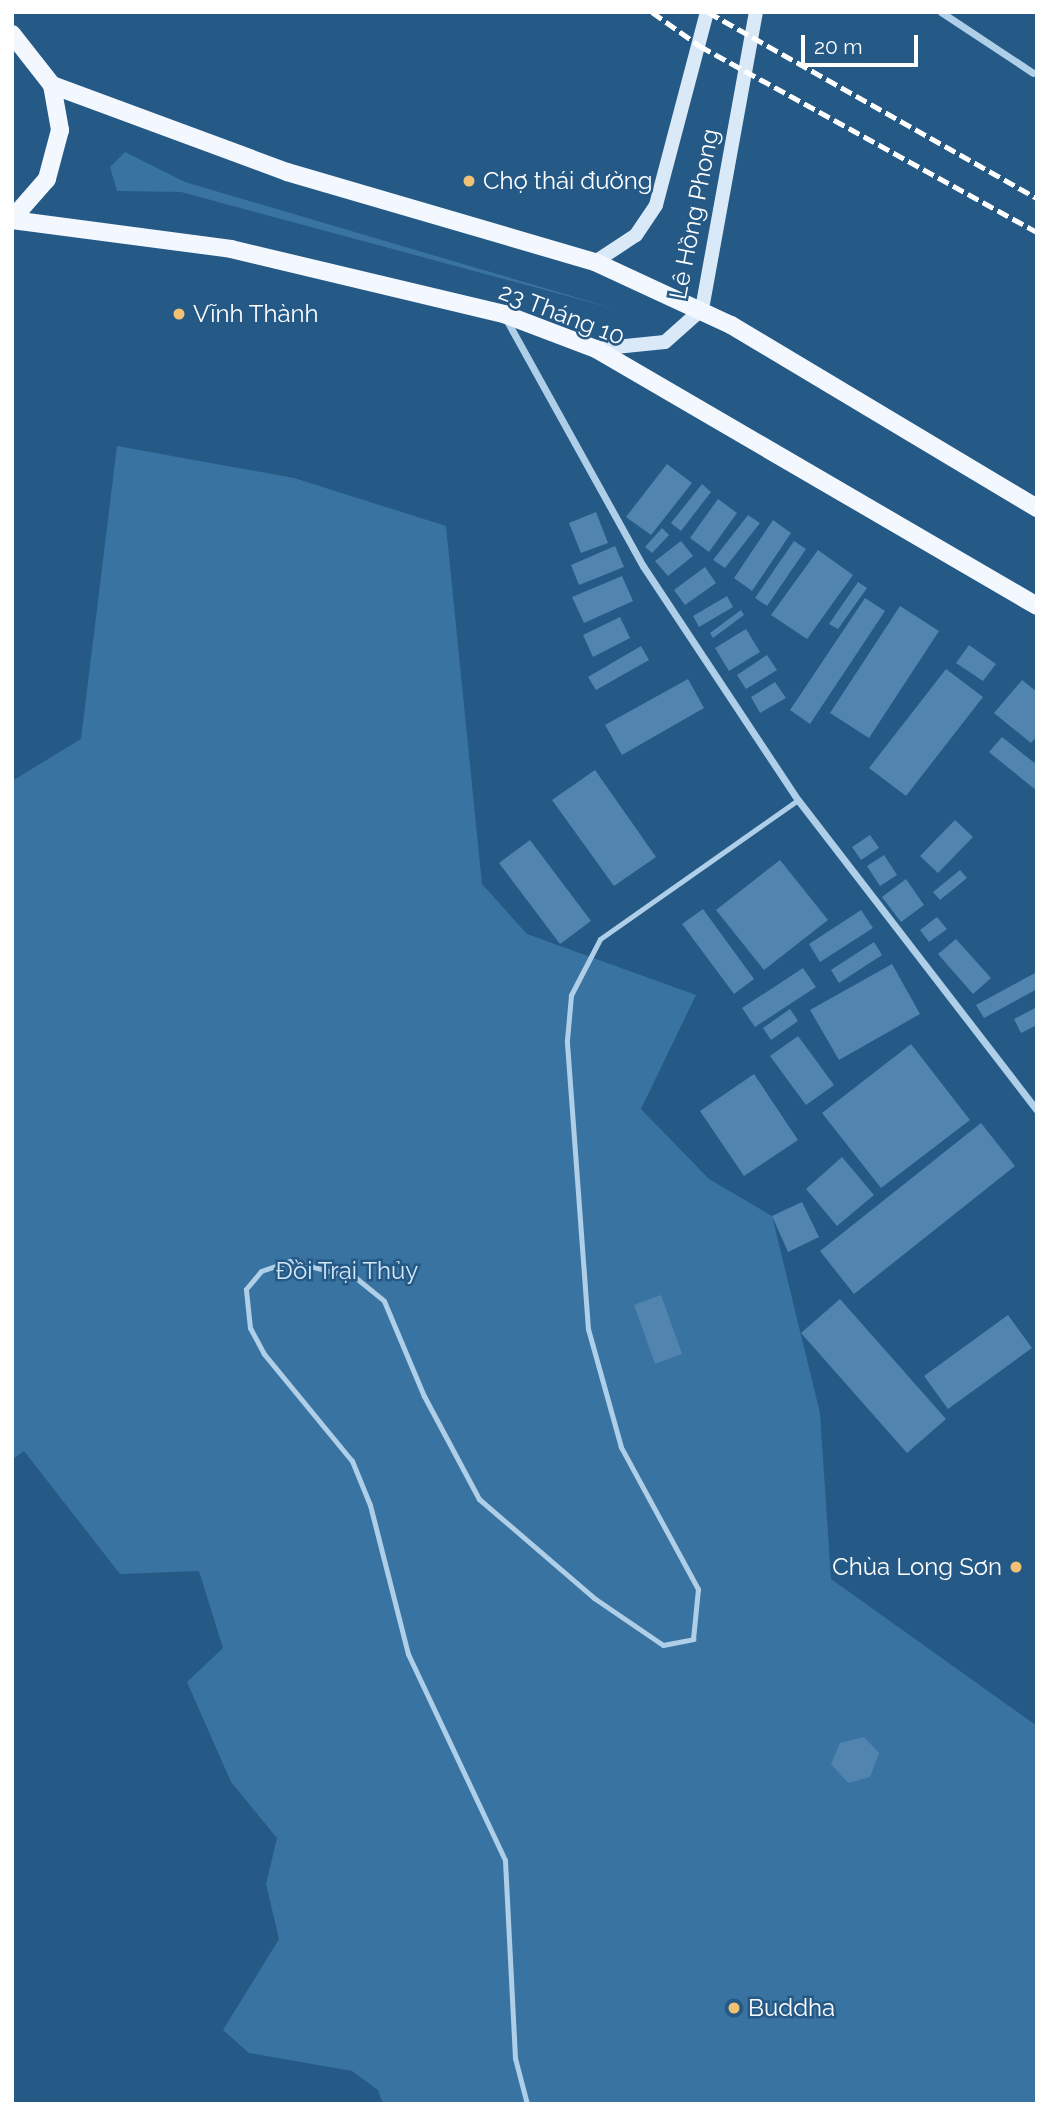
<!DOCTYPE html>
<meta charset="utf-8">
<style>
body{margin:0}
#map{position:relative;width:1049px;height:2116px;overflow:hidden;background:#255986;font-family:Raleway,sans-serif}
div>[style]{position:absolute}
.green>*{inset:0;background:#3973a2}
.building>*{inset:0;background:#5185b0}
.service>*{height:5px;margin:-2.5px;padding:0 2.5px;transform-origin:2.5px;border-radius:2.5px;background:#afcfe8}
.minor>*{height:7px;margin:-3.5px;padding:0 3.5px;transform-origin:3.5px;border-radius:3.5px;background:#afcfe8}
.secondary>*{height:14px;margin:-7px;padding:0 7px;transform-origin:7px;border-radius:7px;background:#d9e9f7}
.primary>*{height:18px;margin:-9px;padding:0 9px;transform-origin:9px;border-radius:9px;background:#f2f8fe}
.rail>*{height:5px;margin-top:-2.5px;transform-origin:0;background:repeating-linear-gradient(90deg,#fff 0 12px,transparent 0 17px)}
.dots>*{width:19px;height:19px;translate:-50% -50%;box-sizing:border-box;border:4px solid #255986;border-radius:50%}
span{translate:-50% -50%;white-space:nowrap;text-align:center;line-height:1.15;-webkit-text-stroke:5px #255986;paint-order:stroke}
.poi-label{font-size:24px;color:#fff}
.left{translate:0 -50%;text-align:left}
.right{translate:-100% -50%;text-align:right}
.street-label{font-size:24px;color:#fff}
.park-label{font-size:24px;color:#d3e7f7}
.frame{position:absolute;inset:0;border:14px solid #fff;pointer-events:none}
.scale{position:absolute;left:801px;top:35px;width:117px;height:32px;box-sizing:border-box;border:4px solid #fff;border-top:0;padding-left:9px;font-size:21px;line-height:24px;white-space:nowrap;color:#fff;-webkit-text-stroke:5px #255986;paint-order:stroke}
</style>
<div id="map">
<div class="green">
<div style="clip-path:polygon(125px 152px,185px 182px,619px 310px,181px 192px,117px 191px,110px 167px)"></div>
<div style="clip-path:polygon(117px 446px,294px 478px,446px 526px,482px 884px,527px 934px,696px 995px,641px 1109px,709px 1179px,772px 1216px,820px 1413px,831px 1579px,1037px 1726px,1037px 2104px,383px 2104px,378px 2090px,352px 2071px,249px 2053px,223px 2030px,279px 1939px,266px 1884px,277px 1838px,231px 1782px,187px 1682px,223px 1648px,199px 1571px,120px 1574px,24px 1451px,12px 1460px,12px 781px,81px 739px)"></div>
</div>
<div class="building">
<div style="clip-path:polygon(667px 464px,692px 483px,651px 535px,626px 517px)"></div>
<div style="clip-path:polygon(702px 484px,711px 492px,681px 531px,671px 523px)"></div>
<div style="clip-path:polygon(718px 499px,737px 513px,709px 552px,690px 538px)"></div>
<div style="clip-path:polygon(596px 512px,608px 543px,581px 553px,569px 523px)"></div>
<div style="clip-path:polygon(748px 515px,760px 523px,725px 568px,713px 560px)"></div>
<div style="clip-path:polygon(773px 520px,791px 533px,752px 591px,734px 578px)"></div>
<div style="clip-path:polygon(662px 528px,669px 535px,652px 553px,645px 547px)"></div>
<div style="clip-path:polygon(681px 541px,693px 556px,668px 576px,655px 561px)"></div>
<div style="clip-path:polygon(794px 541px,806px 549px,767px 606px,755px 598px)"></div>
<div style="clip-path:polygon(615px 546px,624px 567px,579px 585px,571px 565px)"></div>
<div style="clip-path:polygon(818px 550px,853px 575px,807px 639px,771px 615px)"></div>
<div style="clip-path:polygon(705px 567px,716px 583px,685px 605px,674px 590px)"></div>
<div style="clip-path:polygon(622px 576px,633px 601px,584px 623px,572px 597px)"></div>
<div style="clip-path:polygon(858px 582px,867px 588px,838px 629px,829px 624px)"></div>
<div style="clip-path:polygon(727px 596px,733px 607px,699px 627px,693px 616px)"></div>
<div style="clip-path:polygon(865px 598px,885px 611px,810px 724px,790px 710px)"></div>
<div style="clip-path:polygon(900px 606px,939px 631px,869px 738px,830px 713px)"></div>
<div style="clip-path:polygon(741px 610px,744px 615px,713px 638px,710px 633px)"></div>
<div style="clip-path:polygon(620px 617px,630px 638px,593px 657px,583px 635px)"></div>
<div style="clip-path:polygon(746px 629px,760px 652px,729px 671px,715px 648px)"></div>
<div style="clip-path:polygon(969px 645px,996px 664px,983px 681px,956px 663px)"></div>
<div style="clip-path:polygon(641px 646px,649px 660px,596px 690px,588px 677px)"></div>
<div style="clip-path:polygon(767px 655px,777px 670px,746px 689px,737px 675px)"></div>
<div style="clip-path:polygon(946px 669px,983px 697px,906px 796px,869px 768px)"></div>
<div style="clip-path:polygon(688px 679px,704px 708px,622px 755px,605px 725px)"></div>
<div style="clip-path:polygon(1022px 680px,1037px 692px,1037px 736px,1031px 743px,994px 713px)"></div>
<div style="clip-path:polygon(775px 682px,786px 698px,760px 713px,751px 697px)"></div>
<div style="clip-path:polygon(1002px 737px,1037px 765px,1037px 791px,989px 752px)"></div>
<div style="clip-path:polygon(595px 770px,656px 857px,614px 886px,552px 800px)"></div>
<div style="clip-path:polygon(955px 820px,973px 837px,938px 873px,920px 856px)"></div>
<div style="clip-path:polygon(870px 835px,879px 848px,861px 860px,852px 847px)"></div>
<div style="clip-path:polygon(530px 840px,591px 921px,560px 944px,499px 863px)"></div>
<div style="clip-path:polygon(884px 855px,897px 875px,880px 886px,867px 866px)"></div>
<div style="clip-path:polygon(780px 860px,828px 920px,764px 970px,716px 910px)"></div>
<div style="clip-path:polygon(960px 870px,967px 878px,940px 900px,933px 892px)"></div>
<div style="clip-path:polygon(906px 879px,924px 905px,901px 922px,882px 897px)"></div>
<div style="clip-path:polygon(703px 909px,754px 979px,734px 994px,682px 924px)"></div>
<div style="clip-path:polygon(861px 910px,873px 928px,820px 962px,809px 944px)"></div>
<div style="clip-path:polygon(937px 917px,947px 929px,929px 942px,920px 930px)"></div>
<div style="clip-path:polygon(956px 939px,991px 978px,973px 994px,938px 954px)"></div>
<div style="clip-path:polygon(874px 942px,882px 955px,839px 983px,831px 970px)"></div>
<div style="clip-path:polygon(892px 964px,920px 1014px,839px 1060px,810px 1010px)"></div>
<div style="clip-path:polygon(803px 968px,816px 987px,755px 1027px,742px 1008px)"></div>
<div style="clip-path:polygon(1037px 972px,1037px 989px,984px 1018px,976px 1005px)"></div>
<div style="clip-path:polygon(1037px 1007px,1037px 1025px,1021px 1033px,1014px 1019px)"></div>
<div style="clip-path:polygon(790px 1009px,798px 1021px,771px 1040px,763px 1028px)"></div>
<div style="clip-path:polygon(798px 1036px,834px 1085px,806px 1105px,770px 1056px)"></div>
<div style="clip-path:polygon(911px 1044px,970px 1120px,881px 1188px,822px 1113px)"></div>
<div style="clip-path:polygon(754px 1074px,798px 1140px,744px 1176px,700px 1111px)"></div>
<div style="clip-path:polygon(981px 1123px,1015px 1166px,854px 1294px,820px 1251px)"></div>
<div style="clip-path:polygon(842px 1157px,874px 1195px,837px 1226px,806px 1189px)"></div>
<div style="clip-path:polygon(802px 1202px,819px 1237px,788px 1252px,772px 1216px)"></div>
<div style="clip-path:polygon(661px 1295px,682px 1354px,655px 1364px,634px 1305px)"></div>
<div style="clip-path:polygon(840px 1299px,946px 1419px,907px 1453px,801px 1333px)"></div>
<div style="clip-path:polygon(1008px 1315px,1032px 1348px,948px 1409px,924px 1376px)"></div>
<div style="clip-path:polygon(864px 1737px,879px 1753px,870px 1777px,848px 1783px,831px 1764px,840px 1743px)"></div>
</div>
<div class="service">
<div style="left:527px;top:2104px;width:48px;rotate:-104.6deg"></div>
<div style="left:515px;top:2058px;width:198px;rotate:-92.9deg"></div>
<div style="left:505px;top:1860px;width:228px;rotate:-115.2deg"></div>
<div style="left:408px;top:1654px;width:154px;rotate:-104.3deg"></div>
<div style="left:370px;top:1505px;width:48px;rotate:-112.2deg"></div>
<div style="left:352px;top:1461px;width:139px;rotate:-129.4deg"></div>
<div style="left:264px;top:1354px;width:30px;rotate:-118deg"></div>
<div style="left:250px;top:1328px;width:39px;rotate:-96deg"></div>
<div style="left:246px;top:1289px;width:23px;rotate:-50deg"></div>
<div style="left:261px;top:1271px;width:31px;rotate:-19deg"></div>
<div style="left:290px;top:1261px;width:68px;rotate:14.4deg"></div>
<div style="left:356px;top:1278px;width:36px;rotate:39deg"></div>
<div style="left:384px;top:1301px;width:103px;rotate:67.2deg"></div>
<div style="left:424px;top:1396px;width:117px;rotate:61.9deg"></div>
<div style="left:479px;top:1499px;width:152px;rotate:40.7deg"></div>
<div style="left:594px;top:1598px;width:83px;rotate:34.3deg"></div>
<div style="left:663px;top:1645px;width:31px;rotate:-11deg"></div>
<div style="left:693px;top:1639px;width:50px;rotate:-84.3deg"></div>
<div style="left:698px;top:1589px;width:162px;rotate:-118.5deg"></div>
<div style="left:621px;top:1447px;width:123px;rotate:-105.6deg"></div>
<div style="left:588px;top:1329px;width:290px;rotate:-94.2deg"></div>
<div style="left:567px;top:1040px;width:45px;rotate:-84.9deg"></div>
<div style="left:571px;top:995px;width:63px;rotate:-62.6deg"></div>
<div style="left:600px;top:939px;width:242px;rotate:-35.1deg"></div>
</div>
<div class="minor">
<div style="left:941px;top:12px;width:110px;rotate:33.5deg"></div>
<div style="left:506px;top:319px;width:282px;rotate:61deg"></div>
<div style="left:643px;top:566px;width:281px;rotate:56.5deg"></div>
<div style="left:798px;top:800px;width:391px;rotate:52.4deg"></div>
</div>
<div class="secondary">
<div style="left:595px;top:262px;width:49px;rotate:-33.4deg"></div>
<div style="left:636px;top:235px;width:36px;rotate:-56deg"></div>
<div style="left:656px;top:205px;width:200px;rotate:-75.2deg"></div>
<div style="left:596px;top:349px;width:69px;rotate:-5.8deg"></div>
<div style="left:665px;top:342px;width:50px;rotate:-41.7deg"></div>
<div style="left:702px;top:309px;width:302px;rotate:-79.7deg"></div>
</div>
<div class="primary">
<div style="left:12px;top:34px;width:65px;rotate:51.9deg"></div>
<div style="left:52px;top:85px;width:46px;rotate:79.9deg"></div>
<div style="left:60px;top:130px;width:51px;rotate:104.9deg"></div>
<div style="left:47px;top:179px;width:53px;rotate:131.2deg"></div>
<div style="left:52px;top:85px;width:251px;rotate:20.3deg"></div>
<div style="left:287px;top:172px;width:321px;rotate:16.3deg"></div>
<div style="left:595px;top:262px;width:150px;rotate:24.9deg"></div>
<div style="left:731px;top:325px;width:357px;rotate:30.9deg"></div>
<div style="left:12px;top:220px;width:221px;rotate:7.5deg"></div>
<div style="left:231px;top:249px;width:281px;rotate:13.4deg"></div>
<div style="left:504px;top:314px;width:98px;rotate:20.8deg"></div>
<div style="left:596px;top:349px;width:510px;rotate:30.23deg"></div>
</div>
<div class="rail">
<div style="left:652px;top:12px;width:59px;rotate:35.3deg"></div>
<div style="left:700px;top:46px;width:385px;rotate:28.9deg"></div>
<div style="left:708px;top:12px;width:378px;rotate:29.5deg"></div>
</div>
<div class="dots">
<div style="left:469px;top:181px;background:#f3c173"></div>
<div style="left:179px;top:314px;background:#f3c173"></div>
<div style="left:1016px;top:1567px;background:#f3c173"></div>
<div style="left:734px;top:2008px;background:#f3c173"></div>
</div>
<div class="poi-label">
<span class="left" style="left:483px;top:181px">Chợ thái đường</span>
<span class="left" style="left:193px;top:314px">Vĩnh Thành</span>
<span class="right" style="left:1002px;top:1567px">Chùa Long Sơn</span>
<span class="left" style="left:748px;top:2008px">Buddha</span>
</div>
<div class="street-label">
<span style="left:694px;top:214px;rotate:-79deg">Lê Hồng Phong</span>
<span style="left:562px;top:314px;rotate:21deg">23 Tháng 10</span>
</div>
<div class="park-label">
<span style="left:347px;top:1271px">Đồi Trại Thủy</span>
</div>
<div class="frame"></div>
<div class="scale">20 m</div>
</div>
